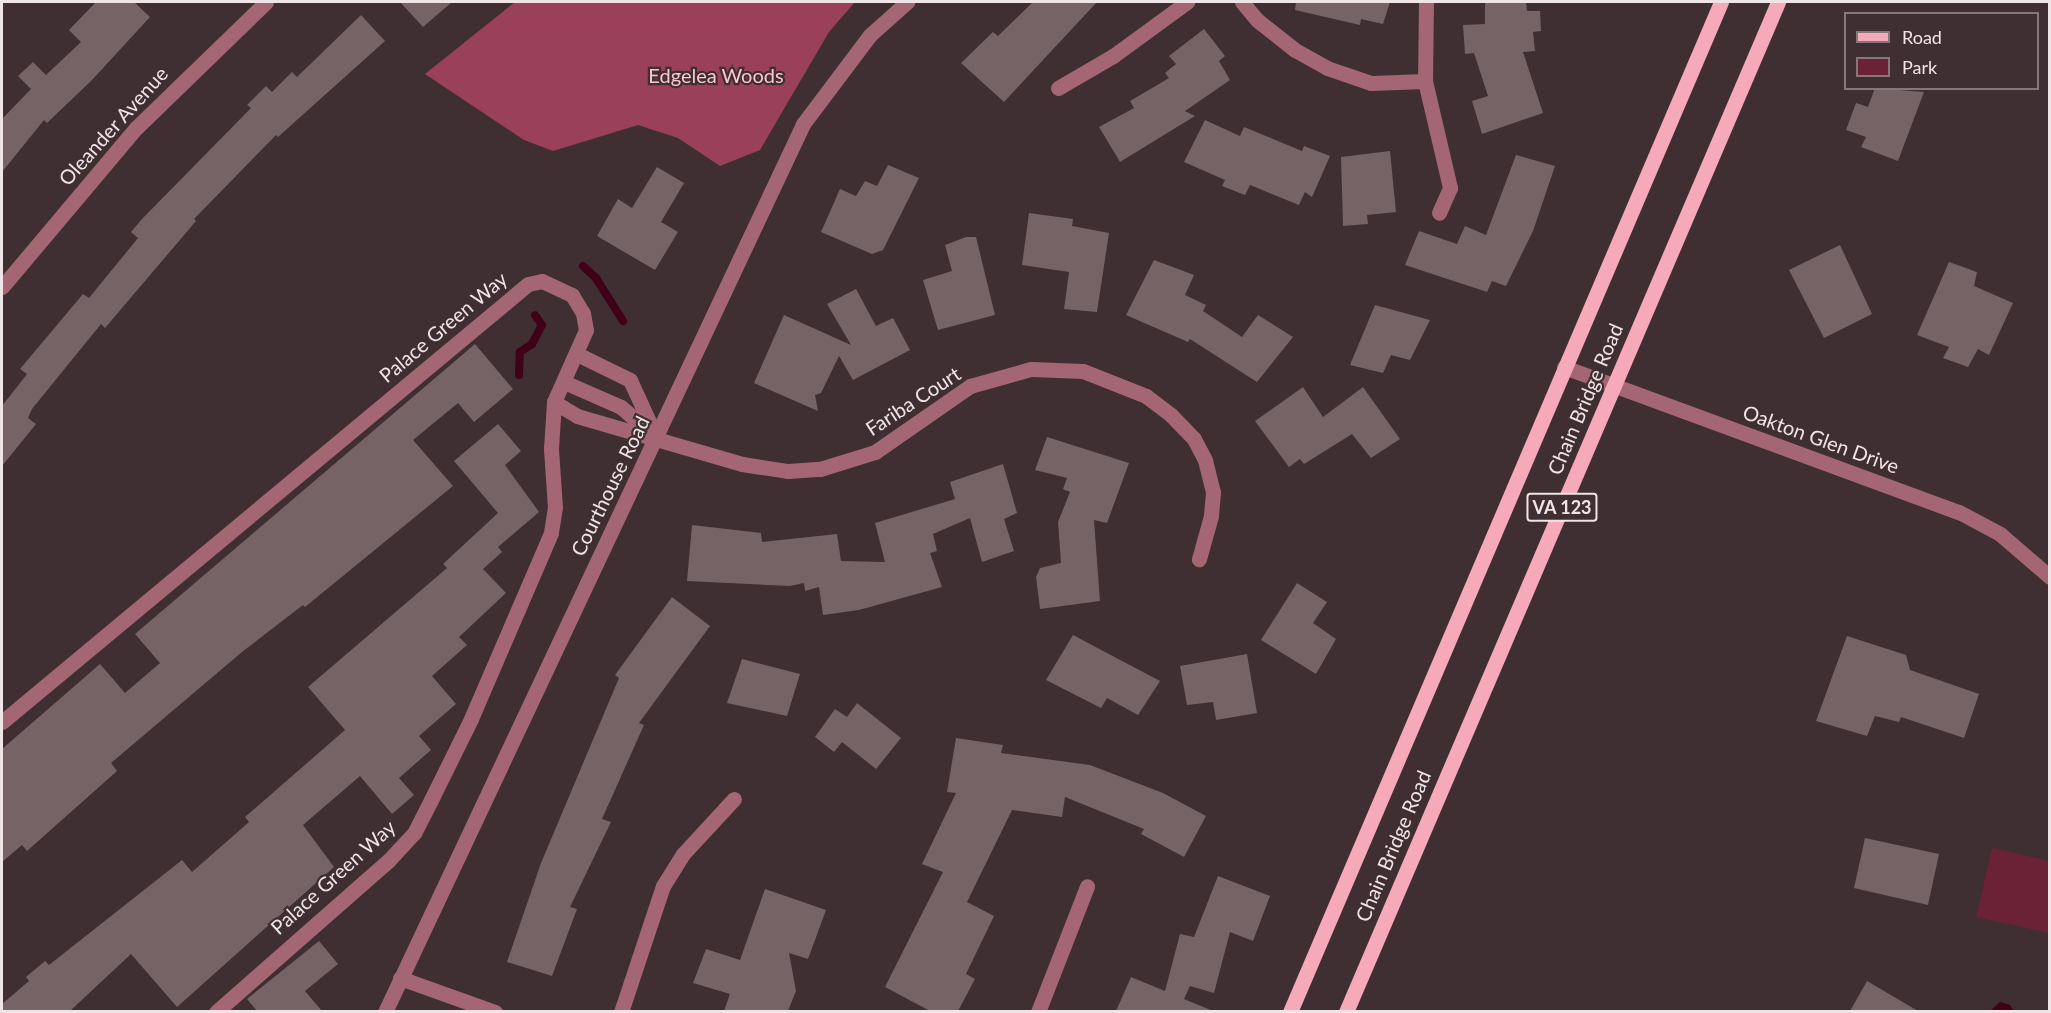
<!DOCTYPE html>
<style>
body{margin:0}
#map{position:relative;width:2051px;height:1013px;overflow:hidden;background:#3f2e32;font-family:Lato,sans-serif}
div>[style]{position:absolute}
.green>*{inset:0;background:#6b2237}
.forest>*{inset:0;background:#9a4058}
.water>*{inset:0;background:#400017}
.stream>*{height:8px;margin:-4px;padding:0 4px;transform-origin:4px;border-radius:4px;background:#400017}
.building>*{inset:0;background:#756366}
.minor>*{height:15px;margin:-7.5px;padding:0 7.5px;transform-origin:7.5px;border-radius:7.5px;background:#a46673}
.major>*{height:15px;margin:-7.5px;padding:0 7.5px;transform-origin:7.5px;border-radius:7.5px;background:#f6a9b8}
span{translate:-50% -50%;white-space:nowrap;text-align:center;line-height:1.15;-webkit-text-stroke:4.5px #3f2e32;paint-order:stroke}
.shield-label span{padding:2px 4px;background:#3f2e32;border:2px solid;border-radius:4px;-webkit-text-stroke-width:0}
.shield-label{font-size:18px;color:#f0e5e6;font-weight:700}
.park-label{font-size:20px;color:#fac6cf}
.street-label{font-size:20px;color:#f0e5e6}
.frame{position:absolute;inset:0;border:3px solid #f0e5e6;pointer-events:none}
.legend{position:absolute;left:1844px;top:12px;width:195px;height:78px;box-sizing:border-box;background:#3f2e32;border:2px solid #86777a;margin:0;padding:8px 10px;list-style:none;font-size:18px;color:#f0e5e6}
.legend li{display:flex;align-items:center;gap:12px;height:30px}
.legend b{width:30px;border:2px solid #86777a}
</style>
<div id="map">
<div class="green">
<div style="clip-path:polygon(1992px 848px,2049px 861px,2049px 933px,1976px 917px)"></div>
</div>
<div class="forest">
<div style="clip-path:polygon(515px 2px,855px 2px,829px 32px,760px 150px,720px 166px,678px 138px,638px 125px,553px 151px,524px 140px,425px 74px)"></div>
</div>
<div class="water">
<div style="clip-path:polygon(2000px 1002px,2010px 1005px,2014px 1011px,1990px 1011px)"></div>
</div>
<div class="stream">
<div style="left:583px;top:266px;width:18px;rotate:43deg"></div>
<div style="left:596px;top:278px;width:51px;rotate:57.9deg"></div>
<div style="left:519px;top:375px;width:23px;rotate:-88deg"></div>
<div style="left:520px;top:352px;width:14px;rotate:-34deg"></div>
<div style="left:532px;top:344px;width:21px;rotate:-62deg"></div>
<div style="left:542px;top:325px;width:12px;rotate:-125deg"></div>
</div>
<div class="building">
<div style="clip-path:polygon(96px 2px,134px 2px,150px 17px,92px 80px,47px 123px,44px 120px,2px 172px,2px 119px,31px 89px,18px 76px,33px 62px,46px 75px,81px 42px,69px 30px)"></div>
<div style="clip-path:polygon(400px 2px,452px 2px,423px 27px)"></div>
<div style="clip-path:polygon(1033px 2px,1097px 2px,1004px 102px,961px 63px,993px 32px,998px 36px)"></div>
<div style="clip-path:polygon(1296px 2px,1390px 2px,1383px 24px,1361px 19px,1360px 25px,1295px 10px)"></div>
<div style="clip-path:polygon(1485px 2px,1526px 2px,1527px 11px,1540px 11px,1541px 31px,1533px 32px,1535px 51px,1523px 52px,1543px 113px,1482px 134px,1472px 101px,1488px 96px,1474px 53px,1465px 54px,1463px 25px,1485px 24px)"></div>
<div style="clip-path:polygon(361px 15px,385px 41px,278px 137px,276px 135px,194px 219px,196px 221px,105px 328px,101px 324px,32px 409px,28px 418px,36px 424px,2px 466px,2px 406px,27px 374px,20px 369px,83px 294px,89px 298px,138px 238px,131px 232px,141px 220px,251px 108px,247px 105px,266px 86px,272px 92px,292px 72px,297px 77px)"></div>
<div style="clip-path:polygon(1204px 29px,1225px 56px,1219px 61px,1230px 80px,1185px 111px,1195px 116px,1120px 162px,1099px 127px,1134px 108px,1130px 101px,1169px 78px,1165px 73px,1176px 64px,1169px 56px)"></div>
<div style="clip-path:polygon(1875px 88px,1924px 92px,1898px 161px,1861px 147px,1866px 137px,1846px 130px,1856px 103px,1868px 107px)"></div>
<div style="clip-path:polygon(1205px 120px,1240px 136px,1244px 127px,1302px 151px,1304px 146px,1330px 156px,1312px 197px,1305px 192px,1299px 205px,1250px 185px,1245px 195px,1222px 186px,1225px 180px,1184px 162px)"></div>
<div style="clip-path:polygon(1390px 151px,1396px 212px,1367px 215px,1368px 224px,1343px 226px,1341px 157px)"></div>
<div style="clip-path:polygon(1516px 155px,1555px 166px,1533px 231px,1506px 286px,1492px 281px,1487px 292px,1405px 265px,1419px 231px,1457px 244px,1465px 226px,1486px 235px)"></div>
<div style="clip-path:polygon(888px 165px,919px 178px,883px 250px,872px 254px,821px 232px,840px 189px,856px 196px,865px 181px,877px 186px)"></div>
<div style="clip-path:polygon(657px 167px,684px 183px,661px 222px,678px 232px,655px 270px,597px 236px,618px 199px,632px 208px)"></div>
<div style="clip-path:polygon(1029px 213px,1073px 219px,1072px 226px,1109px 233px,1097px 312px,1064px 309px,1069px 272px,1022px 265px)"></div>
<div style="clip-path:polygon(966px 237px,976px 237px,995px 315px,938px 330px,923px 280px,952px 271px,945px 245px)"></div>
<div style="clip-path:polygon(1840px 245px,1872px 314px,1824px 338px,1789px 270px)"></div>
<div style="clip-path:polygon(1154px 260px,1194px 275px,1185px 295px,1206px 305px,1203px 311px,1242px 337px,1258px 315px,1293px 337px,1257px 382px,1190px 339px,1188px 342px,1126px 315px)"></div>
<div style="clip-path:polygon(1949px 262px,1977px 272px,1974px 286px,2013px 303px,1989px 355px,1978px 349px,1968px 367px,1943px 358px,1949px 347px,1917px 335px)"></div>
<div style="clip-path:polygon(856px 289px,876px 326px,893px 318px,910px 350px,853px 380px,839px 356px,821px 393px,815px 395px,818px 411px,754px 383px,784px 315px,851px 345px,827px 304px)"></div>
<div style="clip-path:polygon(1375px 305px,1430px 320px,1410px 360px,1391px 355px,1383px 373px,1350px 365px)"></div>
<div style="clip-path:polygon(475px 344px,513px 389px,474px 422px,458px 403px,413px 440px,453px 486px,305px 607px,303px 605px,242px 652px,111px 763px,117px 771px,27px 851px,22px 845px,2px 862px,2px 749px,100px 664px,125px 693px,160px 663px,135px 634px)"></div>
<div style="clip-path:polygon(1303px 387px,1323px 417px,1363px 387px,1400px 439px,1371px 458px,1352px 434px,1304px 464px,1300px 459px,1289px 467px,1255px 421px)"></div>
<div style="clip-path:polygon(498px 424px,521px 451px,505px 465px,539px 512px,498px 547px,502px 552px,483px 569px,506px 593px,459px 637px,467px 645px,432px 676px,456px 704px,419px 736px,431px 750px,399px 778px,414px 795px,392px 814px,360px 776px,303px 825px,334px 867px,177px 1007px,131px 954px,70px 1011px,2px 1011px,2px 1004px,29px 981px,26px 977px,45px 961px,49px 965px,182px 860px,192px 872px,249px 822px,245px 817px,345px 730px,308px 687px,447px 568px,443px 564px,498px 513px,454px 461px)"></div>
<div style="clip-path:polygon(1047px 437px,1129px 463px,1107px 523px,1094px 520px,1100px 601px,1040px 609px,1036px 577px,1040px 568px,1061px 563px,1058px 522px,1070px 492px,1063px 489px,1067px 478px,1035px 470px)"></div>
<div style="clip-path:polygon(1003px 464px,1017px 513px,1004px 519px,1014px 551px,982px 562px,970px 518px,933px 534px,937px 551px,930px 553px,942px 587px,859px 610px,823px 615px,819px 587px,805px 591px,804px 583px,790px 586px,687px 581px,692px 525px,761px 533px,762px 542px,837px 534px,841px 561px,885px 562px,875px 523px,955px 499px,950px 482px)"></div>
<div style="clip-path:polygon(1297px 583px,1327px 602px,1313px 623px,1336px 639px,1316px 674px,1261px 640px)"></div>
<div style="clip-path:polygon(672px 597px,710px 626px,639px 723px,644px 725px,602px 819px,611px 822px,570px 907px,577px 909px,552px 976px,507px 962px,541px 863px,619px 678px,615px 675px)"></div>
<div style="clip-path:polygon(1073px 635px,1160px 681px,1138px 715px,1107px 698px,1101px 708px,1046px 680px)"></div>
<div style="clip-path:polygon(1847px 636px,1906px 655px,1910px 670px,1979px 694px,1964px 738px,1901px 717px,1899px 722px,1875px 716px,1867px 736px,1816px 721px)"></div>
<div style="clip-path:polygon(1247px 654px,1257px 713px,1216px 720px,1213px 702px,1187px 705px,1180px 666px)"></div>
<div style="clip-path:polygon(742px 659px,800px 674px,787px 716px,727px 703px)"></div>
<div style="clip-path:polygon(857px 703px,901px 738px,876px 769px,842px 742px,834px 752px,815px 737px,835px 709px,847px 717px)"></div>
<div style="clip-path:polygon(956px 738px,1003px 745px,1001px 753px,1090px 765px,1163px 793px,1206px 816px,1184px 857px,1141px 834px,1144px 829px,1065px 797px,1062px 817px,1012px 810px,967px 902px,994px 916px,966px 974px,975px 979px,958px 1011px,930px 1011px,885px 987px,943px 872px,922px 864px,956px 793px,947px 792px)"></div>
<div style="clip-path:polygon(1865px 838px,1939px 854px,1928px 905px,1854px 888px)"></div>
<div style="clip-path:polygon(1218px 876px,1270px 896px,1253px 941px,1230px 932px,1214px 993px,1190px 986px,1184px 999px,1213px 1011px,1116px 1011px,1131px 977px,1165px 991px,1180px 934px,1194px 937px)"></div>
<div style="clip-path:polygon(765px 889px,826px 910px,808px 959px,789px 953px,796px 991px,788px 1011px,724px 1011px,730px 994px,693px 983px,706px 949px,740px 960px)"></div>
<div style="clip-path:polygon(319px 941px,338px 964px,305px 991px,322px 1011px,257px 1011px,247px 999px)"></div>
<div style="clip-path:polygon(1867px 981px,1918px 1011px,1850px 1011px)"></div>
</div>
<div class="minor">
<div style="left:1242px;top:2px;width:23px;rotate:50deg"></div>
<div style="left:1257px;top:20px;width:48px;rotate:38.3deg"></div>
<div style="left:1295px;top:50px;width:37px;rotate:29deg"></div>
<div style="left:1327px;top:68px;width:46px;rotate:18.8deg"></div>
<div style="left:1371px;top:83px;width:54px;rotate:-2.1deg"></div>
<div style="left:1426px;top:2px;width:79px;rotate:90.7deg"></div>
<div style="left:1425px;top:81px;width:110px;rotate:76.8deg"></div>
<div style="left:1450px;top:188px;width:27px;rotate:114deg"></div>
<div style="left:1058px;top:88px;width:64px;rotate:-30.2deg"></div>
<div style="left:1113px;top:56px;width:92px;rotate:-36.1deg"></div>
<div style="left:2px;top:287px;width:208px;rotate:-49.9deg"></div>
<div style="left:136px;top:128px;width:181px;rotate:-44.1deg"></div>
<div style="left:577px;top:354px;width:59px;rotate:26.1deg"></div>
<div style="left:630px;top:380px;width:65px;rotate:65.4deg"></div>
<div style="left:1564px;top:367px;width:421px;rotate:20.2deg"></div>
<div style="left:1959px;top:512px;width:47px;rotate:28.2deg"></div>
<div style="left:2000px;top:534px;width:66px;rotate:40.7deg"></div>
<div style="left:564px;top:382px;width:62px;rotate:23.7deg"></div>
<div style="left:621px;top:407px;width:43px;rotate:41.2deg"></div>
<div style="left:554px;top:402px;width:27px;rotate:31deg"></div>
<div style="left:577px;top:416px;width:172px;rotate:16.2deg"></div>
<div style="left:742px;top:464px;width:47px;rotate:8.7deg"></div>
<div style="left:788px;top:471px;width:32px;rotate:-4deg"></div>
<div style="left:820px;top:469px;width:58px;rotate:-17.2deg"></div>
<div style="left:875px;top:452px;width:116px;rotate:-34.8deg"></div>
<div style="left:970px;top:386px;width:63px;rotate:-15.6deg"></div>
<div style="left:1031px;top:369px;width:52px;rotate:2.2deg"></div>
<div style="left:1083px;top:371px;width:68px;rotate:21.6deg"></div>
<div style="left:1146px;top:396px;width:31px;rotate:37deg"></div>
<div style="left:1171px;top:415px;width:33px;rotate:46deg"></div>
<div style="left:1194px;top:439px;width:24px;rotate:62deg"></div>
<div style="left:1205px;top:460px;width:33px;rotate:76deg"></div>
<div style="left:1213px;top:492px;width:24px;rotate:95deg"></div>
<div style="left:1211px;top:516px;width:45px;rotate:105.6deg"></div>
<div style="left:2px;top:722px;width:684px;rotate:-39.78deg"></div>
<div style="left:528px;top:284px;width:14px;rotate:-12deg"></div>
<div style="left:542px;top:281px;width:33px;rotate:25deg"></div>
<div style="left:572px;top:295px;width:21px;rotate:59deg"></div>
<div style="left:583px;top:313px;width:17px;rotate:80deg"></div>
<div style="left:586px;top:330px;width:79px;rotate:114deg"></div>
<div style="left:554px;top:402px;width:47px;rotate:93.7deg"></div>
<div style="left:551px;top:449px;width:58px;rotate:86.1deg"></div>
<div style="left:555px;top:507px;width:26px;rotate:99deg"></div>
<div style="left:551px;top:533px;width:202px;rotate:113.3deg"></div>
<div style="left:471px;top:719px;width:90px;rotate:116.3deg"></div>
<div style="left:431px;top:800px;width:37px;rotate:117deg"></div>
<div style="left:414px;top:833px;width:37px;rotate:133deg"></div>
<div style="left:389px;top:860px;width:230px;rotate:138.7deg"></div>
<div style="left:400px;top:978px;width:101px;rotate:19.7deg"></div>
<div style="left:385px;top:1012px;width:981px;rotate:-64.79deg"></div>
<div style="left:803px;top:124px;width:111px;rotate:-53deg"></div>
<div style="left:870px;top:35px;width:50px;rotate:-41.7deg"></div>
<div style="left:621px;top:1012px;width:133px;rotate:-71.6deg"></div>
<div style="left:663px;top:886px;width:38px;rotate:-58deg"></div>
<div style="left:683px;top:854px;width:75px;rotate:-47.2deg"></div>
<div style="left:1038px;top:1012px;width:135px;rotate:-68.7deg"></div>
</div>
<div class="major">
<div style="left:1290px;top:1012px;width:1098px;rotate:-66.89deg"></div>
<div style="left:1346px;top:1012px;width:1099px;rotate:-66.84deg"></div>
</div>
<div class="shield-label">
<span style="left:1562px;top:507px">VA 123</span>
</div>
<div class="park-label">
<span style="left:716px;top:75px">Edgelea Woods</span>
</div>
<div class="street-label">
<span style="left:113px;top:126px;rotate:-48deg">Oleander Avenue</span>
<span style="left:443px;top:327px;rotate:-40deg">Palace Green Way</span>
<span style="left:1585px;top:399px;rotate:-67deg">Chain Bridge Road</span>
<span style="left:913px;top:401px;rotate:-33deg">Fariba Court</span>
<span style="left:1821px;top:439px;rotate:20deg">Oakton Glen Drive</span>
<span style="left:610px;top:486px;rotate:-64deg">Courthouse Road</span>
<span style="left:1393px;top:846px;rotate:-67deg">Chain Bridge Road</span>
<span style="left:333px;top:877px;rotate:-42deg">Palace Green Way</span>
</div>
<div class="frame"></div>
<ul class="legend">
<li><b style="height:8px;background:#f6a9b8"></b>Road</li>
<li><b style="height:16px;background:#6b2237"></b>Park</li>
</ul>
</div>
